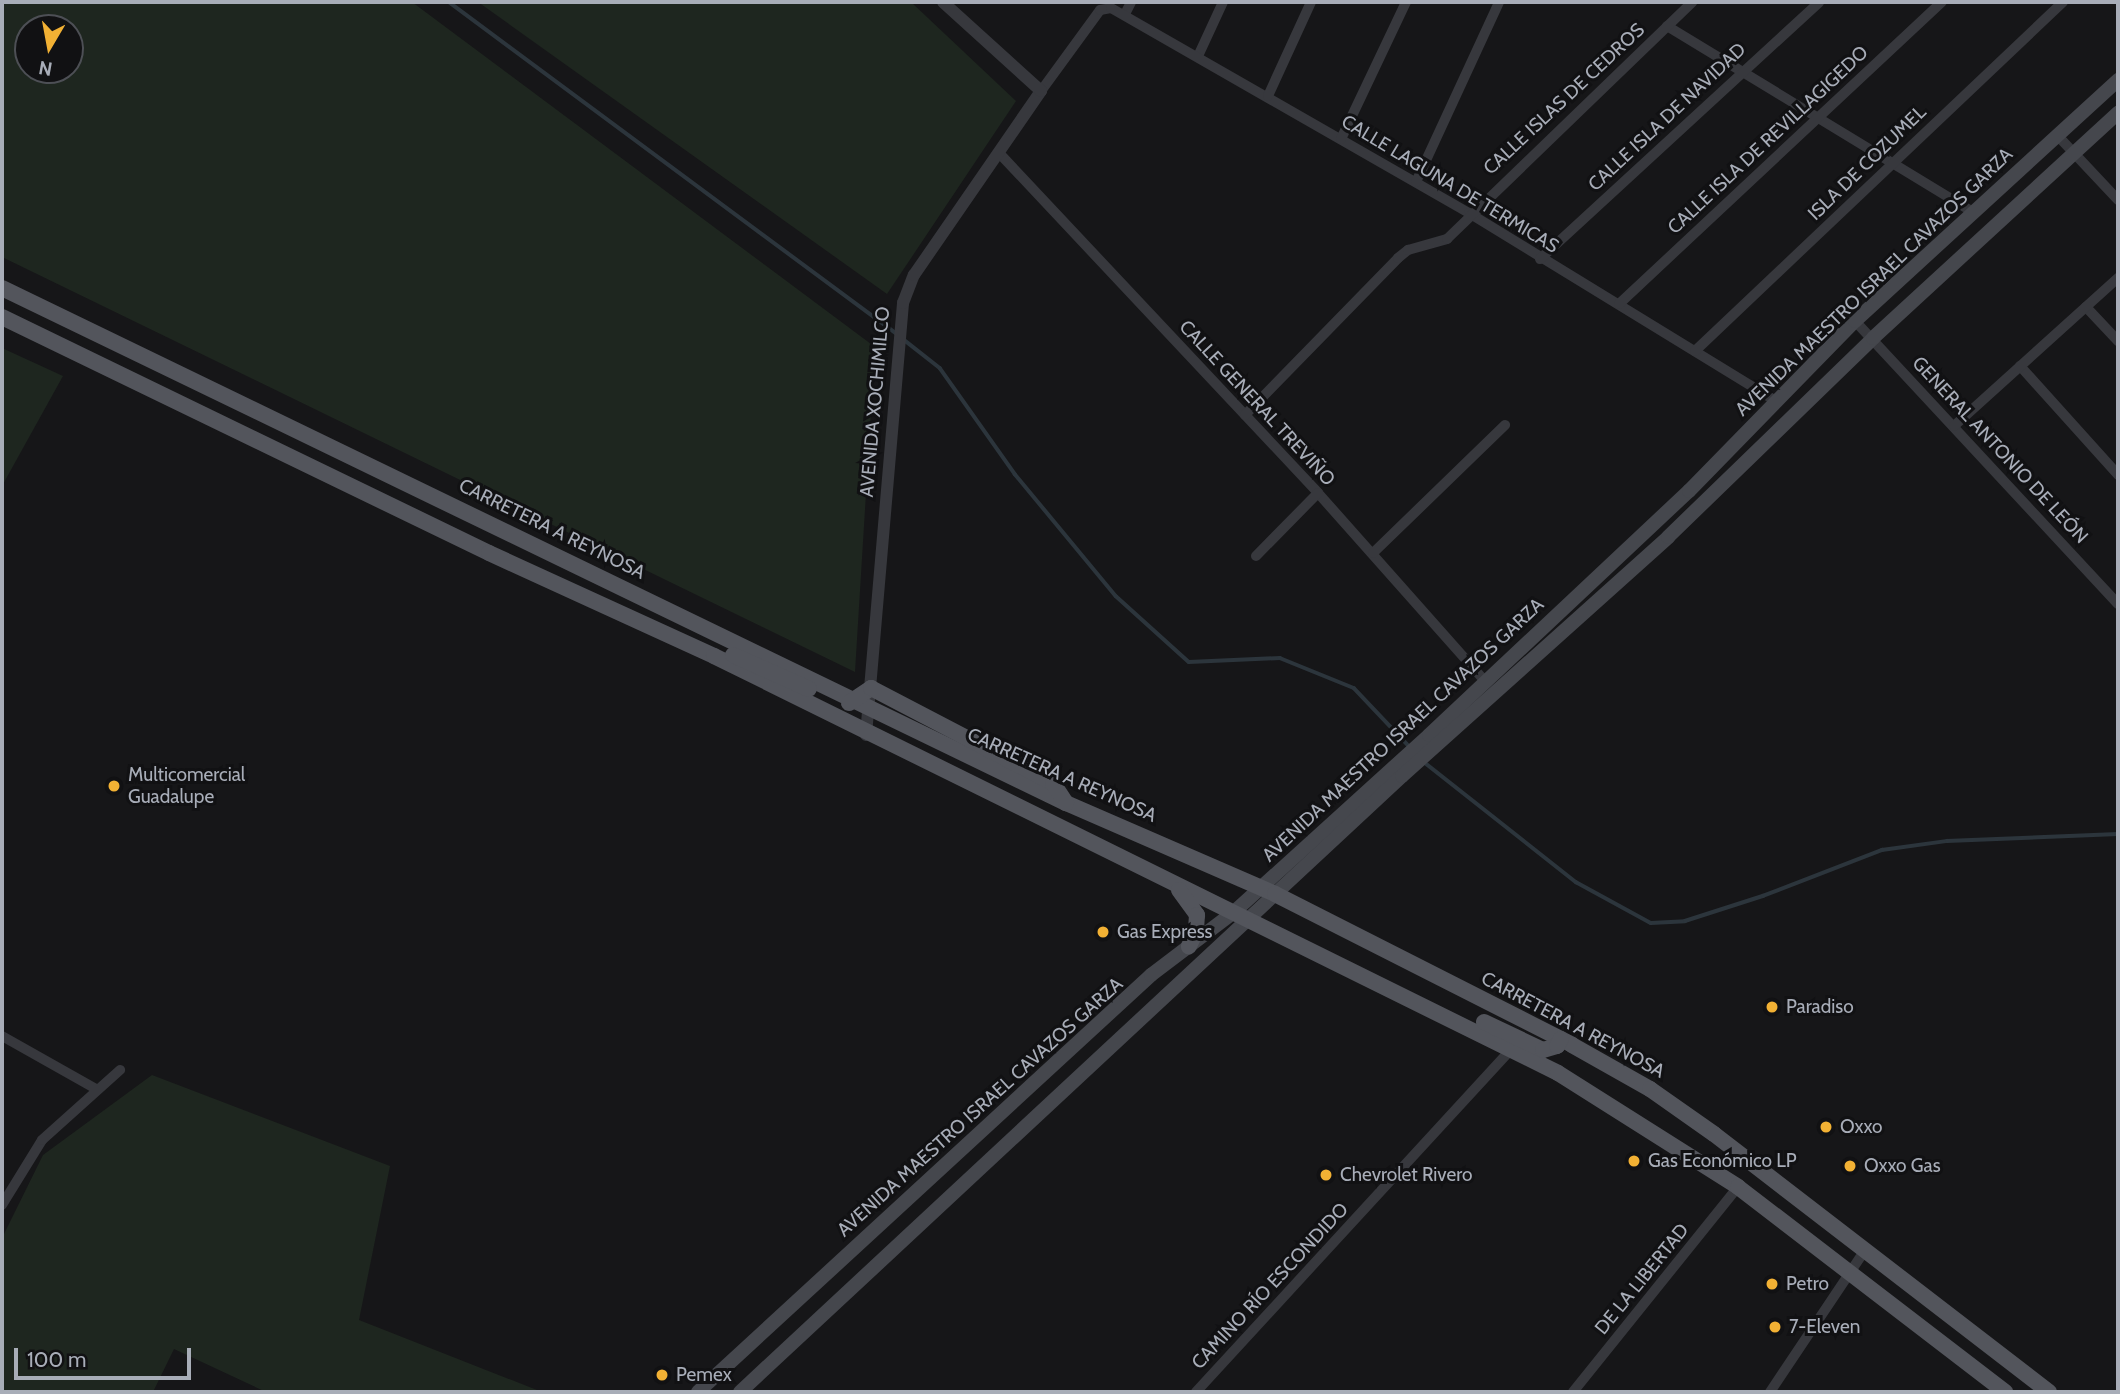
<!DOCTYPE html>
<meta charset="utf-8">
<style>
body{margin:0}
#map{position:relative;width:2120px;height:1394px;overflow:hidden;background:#161618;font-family:Cabin,sans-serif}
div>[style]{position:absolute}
.green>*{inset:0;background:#1e261f}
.stream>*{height:3.5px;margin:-1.75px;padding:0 1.75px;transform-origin:1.75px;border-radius:1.75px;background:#2c353c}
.minor>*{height:10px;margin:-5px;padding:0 5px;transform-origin:5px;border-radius:5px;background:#37383d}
.tertiary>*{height:12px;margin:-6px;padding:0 6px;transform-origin:6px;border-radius:6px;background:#37383d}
.secondary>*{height:14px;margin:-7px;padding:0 7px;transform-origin:7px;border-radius:7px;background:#45474d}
.primary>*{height:16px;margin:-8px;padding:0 8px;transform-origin:8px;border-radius:8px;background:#53555c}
.dots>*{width:19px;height:19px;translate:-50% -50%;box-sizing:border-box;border:4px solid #111113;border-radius:50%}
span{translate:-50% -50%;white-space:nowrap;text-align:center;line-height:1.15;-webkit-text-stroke:6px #111113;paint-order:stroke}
.street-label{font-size:19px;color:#a8adb8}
.poi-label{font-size:19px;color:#a8adb8}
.left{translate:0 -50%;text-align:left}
.frame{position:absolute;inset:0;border:4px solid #a8adb8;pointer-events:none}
.north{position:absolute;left:14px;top:14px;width:70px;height:70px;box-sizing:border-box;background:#111113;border:2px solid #4d4f55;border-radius:50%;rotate:190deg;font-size:19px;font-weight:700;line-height:28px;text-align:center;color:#a8adb8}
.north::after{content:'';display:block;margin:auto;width:24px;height:32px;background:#f2b134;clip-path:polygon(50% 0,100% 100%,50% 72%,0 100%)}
.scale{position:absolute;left:14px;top:1348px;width:177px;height:32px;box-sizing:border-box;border:4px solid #a8adb8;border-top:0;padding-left:9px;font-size:21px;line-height:24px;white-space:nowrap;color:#a8adb8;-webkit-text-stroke:5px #111113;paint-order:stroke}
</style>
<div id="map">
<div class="green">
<div style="clip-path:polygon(evenodd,2px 2px,412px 2px,875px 347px,855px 672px,2px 257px,2px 2px,28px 28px,70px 28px,70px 70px,28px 70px,28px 28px)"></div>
<div style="clip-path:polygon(478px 2px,911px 2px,1016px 101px,887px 294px)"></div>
<div style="clip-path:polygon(2px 348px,63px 376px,2px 486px)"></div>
<div style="clip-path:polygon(152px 1075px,390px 1166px,359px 1320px,542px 1392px,266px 1392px,174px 1349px,153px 1392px,2px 1392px,2px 1238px,43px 1155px)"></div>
</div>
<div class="stream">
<div style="left:449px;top:2px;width:558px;rotate:36.54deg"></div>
<div style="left:903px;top:339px;width:47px;rotate:38.1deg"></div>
<div style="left:940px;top:368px;width:130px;rotate:54.7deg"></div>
<div style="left:1015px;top:474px;width:158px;rotate:50.4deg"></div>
<div style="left:1116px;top:596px;width:98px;rotate:42.1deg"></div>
<div style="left:1189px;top:662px;width:91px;rotate:-2.5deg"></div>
<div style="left:1280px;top:658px;width:80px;rotate:22.1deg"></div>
<div style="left:1354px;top:688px;width:80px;rotate:46.5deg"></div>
<div style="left:1424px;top:762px;width:194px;rotate:38.3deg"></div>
<div style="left:1576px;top:882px;width:85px;rotate:28.7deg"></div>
<div style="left:1651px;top:923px;width:34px;rotate:-3deg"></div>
<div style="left:1685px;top:921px;width:82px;rotate:-17.8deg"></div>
<div style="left:1763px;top:896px;width:128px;rotate:-21.1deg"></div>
<div style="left:1882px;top:850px;width:66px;rotate:-7.9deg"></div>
<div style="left:1947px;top:841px;width:171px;rotate:-2.3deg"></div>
</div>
<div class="minor">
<div style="left:1125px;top:14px;width:13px;rotate:-63deg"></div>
<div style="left:1667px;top:26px;width:356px;rotate:31.3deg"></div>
<div style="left:1199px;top:54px;width:57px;rotate:-65.2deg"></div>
<div style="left:1041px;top:91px;width:100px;rotate:-53.9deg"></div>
<div style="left:1100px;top:10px;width:11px;rotate:-10deg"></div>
<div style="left:1111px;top:8px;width:413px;rotate:29.8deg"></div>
<div style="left:1469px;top:213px;width:358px;rotate:31.5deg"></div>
<div style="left:1268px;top:96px;width:103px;rotate:-65.4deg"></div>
<div style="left:2057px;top:135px;width:89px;rotate:46.8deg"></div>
<div style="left:1341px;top:139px;width:152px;rotate:-64.6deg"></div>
<div style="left:1000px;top:154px;width:465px;rotate:46.8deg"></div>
<div style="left:1318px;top:493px;width:251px;rotate:48.4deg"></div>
<div style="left:1416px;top:182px;width:198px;rotate:-65.2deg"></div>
<div style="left:1540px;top:259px;width:379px;rotate:-42.6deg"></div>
<div style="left:1619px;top:304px;width:442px;rotate:-43.1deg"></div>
<div style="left:2086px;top:307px;width:47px;rotate:46.7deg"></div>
<div style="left:1855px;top:321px;width:386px;rotate:47.1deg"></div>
<div style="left:1695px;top:351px;width:507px;rotate:-43.48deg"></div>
<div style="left:2020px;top:366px;width:147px;rotate:48deg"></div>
<div style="left:1245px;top:415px;width:219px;rotate:-45.7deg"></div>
<div style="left:1398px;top:258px;width:13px;rotate:-39deg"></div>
<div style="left:1408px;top:250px;width:41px;rotate:-15.8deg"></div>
<div style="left:1447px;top:239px;width:341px;rotate:-44deg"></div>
<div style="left:1954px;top:426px;width:221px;rotate:-42.1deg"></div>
<div style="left:1373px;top:553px;width:184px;rotate:-44.1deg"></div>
<div style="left:1256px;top:556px;width:88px;rotate:-45.5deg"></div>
<div style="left:2px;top:1036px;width:108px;rotate:29.4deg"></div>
<div style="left:2px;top:1205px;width:76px;rotate:-58.4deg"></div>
<div style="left:42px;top:1140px;width:105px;rotate:-41.9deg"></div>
<div style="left:1196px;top:1392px;width:467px;rotate:-47.4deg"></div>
<div style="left:1573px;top:1392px;width:263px;rotate:-51.2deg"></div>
<div style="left:1770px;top:1392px;width:171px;rotate:-56.2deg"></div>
</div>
<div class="tertiary">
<div style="left:866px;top:735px;width:434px;rotate:-85.1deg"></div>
<div style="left:903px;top:303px;width:30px;rotate:-69deg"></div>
<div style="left:914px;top:275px;width:224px;rotate:-55.4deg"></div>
<div style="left:1041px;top:91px;width:132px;rotate:-137.8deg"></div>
</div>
<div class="secondary">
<div style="left:698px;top:1392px;width:616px;rotate:-42.63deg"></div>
<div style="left:1151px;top:975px;width:104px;rotate:-37.2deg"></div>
<div style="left:1234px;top:912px;width:263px;rotate:-42.2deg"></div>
<div style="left:1429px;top:735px;width:357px;rotate:-43.2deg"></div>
<div style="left:1689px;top:491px;width:238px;rotate:-45.7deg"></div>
<div style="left:1855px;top:321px;width:357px;rotate:-42.5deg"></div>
<div style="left:740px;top:1392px;width:904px;rotate:-42.94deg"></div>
<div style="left:1402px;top:776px;width:358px;rotate:-41.9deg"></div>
<div style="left:1668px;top:537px;width:286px;rotate:-44.1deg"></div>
<div style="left:1873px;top:338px;width:333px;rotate:-42.6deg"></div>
</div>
<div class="primary">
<div style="left:2px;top:288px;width:1182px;rotate:25.83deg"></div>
<div style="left:1066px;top:803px;width:228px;rotate:23.5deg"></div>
<div style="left:1275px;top:894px;width:333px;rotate:26.9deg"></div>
<div style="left:1572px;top:1045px;width:90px;rotate:29.4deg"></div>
<div style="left:1650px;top:1089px;width:78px;rotate:35.1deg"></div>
<div style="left:1714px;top:1134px;width:423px;rotate:37.6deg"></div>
<div style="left:2px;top:317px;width:541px;rotate:25.85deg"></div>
<div style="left:489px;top:553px;width:247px;rotate:24.6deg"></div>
<div style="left:714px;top:656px;width:941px;rotate:26.29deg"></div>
<div style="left:1558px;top:1073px;width:213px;rotate:32.3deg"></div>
<div style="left:1738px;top:1187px;width:337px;rotate:37.5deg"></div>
<div style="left:733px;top:655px;width:83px;rotate:24.1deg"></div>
<div style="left:849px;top:703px;width:27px;rotate:-34deg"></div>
<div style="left:871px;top:688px;width:205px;rotate:27.6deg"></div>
<div style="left:1053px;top:783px;width:24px;rotate:57deg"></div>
<div style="left:1179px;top:890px;width:31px;rotate:54deg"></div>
<div style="left:1197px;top:915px;width:16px;rotate:94deg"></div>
<div style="left:1196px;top:931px;width:17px;rotate:115deg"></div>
<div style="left:1484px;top:1022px;width:65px;rotate:25.4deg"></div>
<div style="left:1543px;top:1050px;width:15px;rotate:-16deg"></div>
<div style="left:1557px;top:1046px;width:8px;rotate:-60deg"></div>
</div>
<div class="dots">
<div style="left:114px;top:786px;background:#f2b134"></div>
<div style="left:1103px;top:932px;background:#f2b134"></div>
<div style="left:1772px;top:1007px;background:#f2b134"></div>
<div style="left:1826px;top:1127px;background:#f2b134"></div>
<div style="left:1634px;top:1161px;background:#f2b134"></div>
<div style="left:1850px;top:1166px;background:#f2b134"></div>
<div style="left:1326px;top:1175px;background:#f2b134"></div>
<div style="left:1772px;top:1284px;background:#f2b134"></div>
<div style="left:1775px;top:1327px;background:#f2b134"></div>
<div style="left:662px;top:1375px;background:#f2b134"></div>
</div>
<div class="street-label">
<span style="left:1564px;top:99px;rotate:-43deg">CALLE ISLAS DE CEDROS</span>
<span style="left:1667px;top:117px;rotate:-43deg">CALLE ISLA DE NAVIDAD</span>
<span style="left:1768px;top:140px;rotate:-43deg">CALLE ISLA DE REVILLAGIGEDO</span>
<span style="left:1867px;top:163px;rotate:-44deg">ISLA DE COZUMEL</span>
<span style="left:1450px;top:184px;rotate:31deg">CALLE LAGUNA DE TERMICAS</span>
<span style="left:1874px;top:282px;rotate:-44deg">AVENIDA MAESTRO ISRAEL CAVAZOS GARZA</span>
<span style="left:875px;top:402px;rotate:-85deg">AVENIDA XOCHIMILCO</span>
<span style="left:1257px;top:403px;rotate:47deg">CALLE GENERAL TREVIÑO</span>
<span style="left:2000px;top:450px;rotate:47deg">GENERAL ANTONIO DE LEÓN</span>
<span style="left:552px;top:529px;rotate:26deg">CARRETERA A REYNOSA</span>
<span style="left:1403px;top:730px;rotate:-43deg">AVENIDA MAESTRO ISRAEL CAVAZOS GARZA</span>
<span style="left:1062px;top:775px;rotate:24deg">CARRETERA A REYNOSA</span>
<span style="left:1573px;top:1025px;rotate:28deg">CARRETERA A REYNOSA</span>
<span style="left:980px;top:1107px;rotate:-42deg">AVENIDA MAESTRO ISRAEL CAVAZOS GARZA</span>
<span style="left:1642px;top:1279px;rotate:-51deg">DE LA LIBERTAD</span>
<span style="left:1270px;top:1286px;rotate:-47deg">CAMINO RÍO ESCONDIDO</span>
</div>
<div class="poi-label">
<span class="left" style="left:128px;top:786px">Multicomercial<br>Guadalupe</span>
<span class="left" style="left:1117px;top:932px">Gas Express</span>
<span class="left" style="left:1786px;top:1007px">Paradiso</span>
<span class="left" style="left:1840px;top:1127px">Oxxo</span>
<span class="left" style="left:1648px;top:1161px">Gas Económico LP</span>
<span class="left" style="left:1864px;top:1166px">Oxxo Gas</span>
<span class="left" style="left:1340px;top:1175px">Chevrolet Rivero</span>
<span class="left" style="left:1786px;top:1284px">Petro</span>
<span class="left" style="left:1789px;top:1327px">7-Eleven</span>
<span class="left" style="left:676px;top:1375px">Pemex</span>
</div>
<div class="frame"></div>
<div class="north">N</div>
<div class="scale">100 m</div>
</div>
